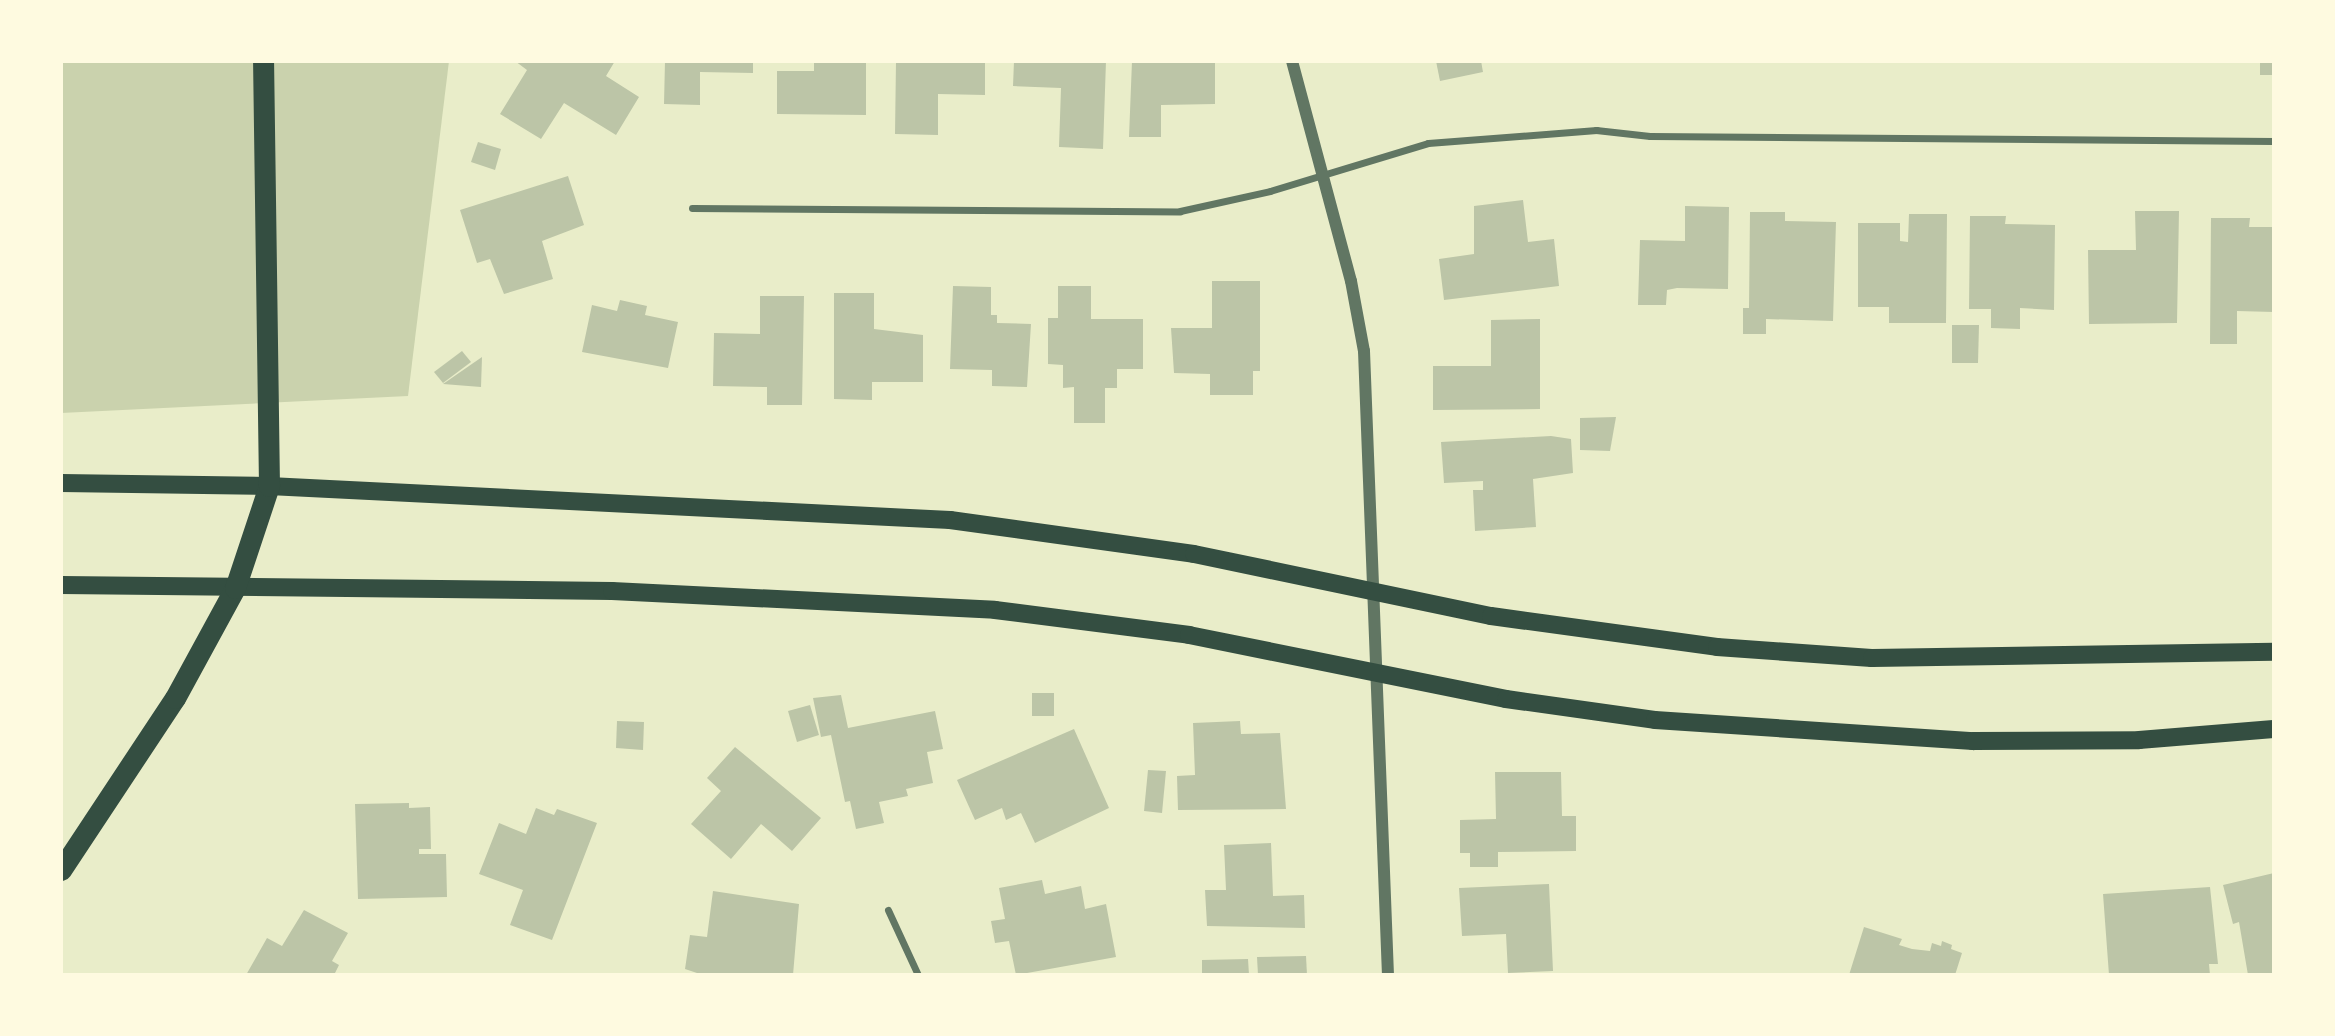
<!DOCTYPE html>
<style>
body{margin:0}
#map{position:relative;width:2335px;height:1036px;overflow:hidden;background:#e9edc9;font-family:"Source Sans 3",sans-serif}
div>[style]{position:absolute}
.green>*{inset:0;background:#cad2ad}
.building>*{inset:0;background:#bcc5a7}
.minor>*{height:7px;margin:-3.5px;padding:0 3.5px;transform-origin:3.5px;border-radius:3.5px;background:#617663}
.tertiary>*{height:12px;margin:-6px;padding:0 6px;transform-origin:6px;border-radius:6px;background:#617663}
.primary>*{height:18px;margin:-9px;padding:0 9px;transform-origin:9px;border-radius:9px;background:#344e41}
.motorway>*{height:21px;margin:-10.5px;padding:0 10.5px;transform-origin:10.5px;border-radius:10.5px;background:#344e41}
span{translate:-50% -50%;white-space:nowrap;text-align:center;line-height:1.15;-webkit-text-stroke:7px #fefae0;paint-order:stroke}
.frame{position:absolute;inset:0;border:63px solid #fefae0;pointer-events:none}
</style>
<div id="map">
<div class="green">
<div style="clip-path:polygon(61px 61px,449px 61px,408px 396px,61px 413px)"></div>
</div>
<div class="building">
<div style="clip-path:polygon(515px 61px,615px 61px,606px 76px,639px 97px,616px 135px,564px 103px,541px 139px,500px 114px,527px 70px)"></div>
<div style="clip-path:polygon(665px 61px,753px 61px,753px 73px,700px 72px,700px 105px,664px 104px)"></div>
<div style="clip-path:polygon(814px 61px,866px 61px,866px 115px,777px 114px,777px 71px,814px 71px)"></div>
<div style="clip-path:polygon(896px 61px,985px 61px,985px 95px,938px 94px,938px 135px,895px 134px)"></div>
<div style="clip-path:polygon(1014px 61px,1106px 61px,1103px 149px,1059px 147px,1061px 88px,1013px 86px)"></div>
<div style="clip-path:polygon(1132px 61px,1215px 61px,1215px 104px,1161px 105px,1161px 137px,1129px 137px)"></div>
<div style="clip-path:polygon(1436px 61px,1481px 61px,1483px 72px,1440px 81px)"></div>
<div style="clip-path:polygon(2260px 61px,2274px 61px,2274px 75px,2260px 75px)"></div>
<div style="clip-path:polygon(478px 142px,501px 149px,495px 170px,471px 162px)"></div>
<div style="clip-path:polygon(568px 176px,584px 225px,542px 241px,553px 279px,504px 294px,490px 259px,477px 263px,460px 210px)"></div>
<div style="clip-path:polygon(1523px 200px,1528px 242px,1554px 239px,1559px 286px,1444px 300px,1439px 259px,1474px 254px,1474px 206px)"></div>
<div style="clip-path:polygon(1685px 206px,1729px 207px,1728px 289px,1677px 288px,1667px 290px,1666px 305px,1638px 305px,1640px 240px,1685px 241px)"></div>
<div style="clip-path:polygon(2135px 211px,2179px 211px,2177px 323px,2089px 324px,2088px 250px,2136px 250px)"></div>
<div style="clip-path:polygon(1750px 212px,1785px 212px,1785px 221px,1836px 222px,1833px 321px,1766px 319px,1766px 334px,1743px 334px,1743px 308px,1749px 308px)"></div>
<div style="clip-path:polygon(1909px 214px,1947px 214px,1946px 323px,1889px 323px,1889px 307px,1858px 307px,1858px 223px,1900px 223px,1900px 241px,1908px 242px)"></div>
<div style="clip-path:polygon(1970px 216px,2006px 216px,2005px 224px,2055px 225px,2054px 310px,2020px 308px,2020px 329px,1991px 328px,1991px 309px,1969px 309px)"></div>
<div style="clip-path:polygon(2211px 218px,2250px 218px,2249px 227px,2274px 227px,2274px 312px,2237px 311px,2237px 344px,2210px 344px)"></div>
<div style="clip-path:polygon(1212px 281px,1260px 281px,1260px 371px,1253px 371px,1253px 395px,1210px 395px,1210px 374px,1174px 373px,1171px 328px,1212px 328px)"></div>
<div style="clip-path:polygon(953px 286px,991px 287px,991px 315px,997px 315px,997px 323px,1031px 324px,1027px 387px,992px 386px,992px 370px,950px 369px)"></div>
<div style="clip-path:polygon(1058px 286px,1091px 286px,1091px 319px,1143px 319px,1143px 369px,1117px 369px,1117px 388px,1105px 388px,1105px 423px,1074px 423px,1074px 387px,1063px 388px,1063px 365px,1048px 364px,1048px 318px,1058px 318px)"></div>
<div style="clip-path:polygon(834px 293px,874px 293px,874px 329px,923px 335px,923px 382px,872px 382px,872px 400px,834px 399px)"></div>
<div style="clip-path:polygon(760px 296px,804px 296px,802px 405px,767px 405px,767px 387px,713px 386px,714px 333px,760px 334px)"></div>
<div style="clip-path:polygon(620px 300px,647px 306px,645px 315px,678px 322px,668px 368px,582px 352px,592px 305px,617px 311px)"></div>
<div style="clip-path:polygon(1540px 319px,1540px 409px,1433px 410px,1433px 366px,1491px 366px,1491px 320px)"></div>
<div style="clip-path:polygon(1952px 325px,1979px 325px,1978px 363px,1952px 363px)"></div>
<div style="clip-path:polygon(462px 351px,471px 362px,443px 383px,434px 372px)"></div>
<div style="clip-path:polygon(482px 357px,481px 387px,443px 384px)"></div>
<div style="clip-path:polygon(1616px 417px,1610px 451px,1580px 450px,1580px 418px)"></div>
<div style="clip-path:polygon(1551px 436px,1571px 439px,1573px 473px,1533px 479px,1536px 527px,1475px 531px,1473px 490px,1483px 490px,1483px 481px,1444px 483px,1441px 442px)"></div>
<div style="clip-path:polygon(1032px 693px,1054px 693px,1054px 716px,1032px 716px)"></div>
<div style="clip-path:polygon(841px 695px,848px 728px,935px 711px,943px 749px,927px 752px,933px 783px,906px 789px,908px 796px,879px 802px,884px 823px,856px 829px,850px 801px,845px 802px,831px 735px,821px 737px,813px 698px)"></div>
<div style="clip-path:polygon(810px 705px,819px 735px,797px 742px,788px 711px)"></div>
<div style="clip-path:polygon(617px 721px,644px 722px,643px 750px,616px 748px)"></div>
<div style="clip-path:polygon(1240px 721px,1241px 734px,1280px 733px,1286px 809px,1178px 810px,1177px 776px,1195px 775px,1193px 723px)"></div>
<div style="clip-path:polygon(1074px 729px,1109px 808px,1035px 843px,1021px 813px,1006px 820px,1002px 808px,975px 820px,957px 780px)"></div>
<div style="clip-path:polygon(735px 747px,821px 818px,792px 851px,761px 824px,731px 859px,691px 824px,721px 791px,707px 778px)"></div>
<div style="clip-path:polygon(1148px 770px,1166px 771px,1162px 813px,1144px 811px)"></div>
<div style="clip-path:polygon(1495px 772px,1561px 772px,1562px 816px,1576px 816px,1576px 851px,1498px 852px,1498px 867px,1470px 867px,1470px 853px,1460px 853px,1460px 820px,1496px 819px)"></div>
<div style="clip-path:polygon(409px 803px,409px 808px,430px 807px,431px 849px,419px 849px,419px 854px,446px 854px,447px 897px,358px 899px,355px 804px)"></div>
<div style="clip-path:polygon(536px 808px,554px 815px,557px 809px,597px 823px,552px 940px,510px 925px,523px 890px,479px 874px,499px 823px,526px 834px)"></div>
<div style="clip-path:polygon(1271px 843px,1273px 896px,1304px 895px,1305px 928px,1207px 926px,1205px 890px,1226px 890px,1224px 845px)"></div>
<div style="clip-path:polygon(2274px 873px,2274px 975px,2248px 975px,2239px 922px,2233px 924px,2223px 885px)"></div>
<div style="clip-path:polygon(1042px 880px,1045px 894px,1081px 886px,1085px 909px,1106px 904px,1116px 957px,1016px 975px,1009px 941px,995px 943px,991px 921px,1005px 919px,999px 888px)"></div>
<div style="clip-path:polygon(1549px 884px,1553px 971px,1508px 973px,1506px 934px,1462px 936px,1459px 888px)"></div>
<div style="clip-path:polygon(2210px 887px,2218px 964px,2209px 964px,2210px 975px,2109px 975px,2103px 894px)"></div>
<div style="clip-path:polygon(713px 891px,799px 904px,793px 975px,703px 975px,685px 969px,690px 935px,707px 937px)"></div>
<div style="clip-path:polygon(304px 910px,348px 933px,332px 961px,339px 965px,334px 975px,246px 975px,267px 938px,282px 946px)"></div>
<div style="clip-path:polygon(1864px 927px,1902px 939px,1899px 945px,1912px 949px,1930px 951px,1932px 943px,1941px 946px,1942px 941px,1952px 945px,1951px 949px,1962px 953px,1955px 975px,1849px 975px)"></div>
<div style="clip-path:polygon(1306px 956px,1307px 975px,1258px 975px,1257px 957px)"></div>
<div style="clip-path:polygon(1248px 959px,1249px 975px,1202px 975px,1202px 960px)"></div>
</div>
<div class="minor">
<div style="left:692px;top:208px;width:488px;rotate:0.4deg"></div>
<div style="left:1180px;top:211px;width:92px;rotate:-12.5deg"></div>
<div style="left:1270px;top:191px;width:165px;rotate:-16.9deg"></div>
<div style="left:1428px;top:143px;width:169px;rotate:-4.4deg"></div>
<div style="left:1596px;top:130px;width:54px;rotate:6.3deg"></div>
<div style="left:1650px;top:136px;width:624px;rotate:0.46deg"></div>
<div style="left:888px;top:910px;width:72px;rotate:65.2deg"></div>
</div>
<div class="tertiary">
<div style="left:1292px;top:61px;width:228px;rotate:75deg"></div>
<div style="left:1351px;top:281px;width:71px;rotate:79.5deg"></div>
<div style="left:1364px;top:351px;width:624px;rotate:87.8deg"></div>
</div>
<div class="primary">
<div style="left:61px;top:483px;width:208px;rotate:0.8deg"></div>
<div style="left:269px;top:486px;width:682px;rotate:2.86deg"></div>
<div style="left:950px;top:520px;width:246px;rotate:7.9deg"></div>
<div style="left:1194px;top:554px;width:303px;rotate:11.8deg"></div>
<div style="left:1491px;top:616px;width:228px;rotate:7.8deg"></div>
<div style="left:1717px;top:647px;width:155px;rotate:4.1deg"></div>
<div style="left:1872px;top:658px;width:402px;rotate:-0.9deg"></div>
<div style="left:61px;top:585px;width:551px;rotate:0.62deg"></div>
<div style="left:612px;top:591px;width:383px;rotate:2.8deg"></div>
<div style="left:995px;top:610px;width:196px;rotate:7.3deg"></div>
<div style="left:1189px;top:635px;width:323px;rotate:11.4deg"></div>
<div style="left:1506px;top:699px;width:150px;rotate:8deg"></div>
<div style="left:1655px;top:720px;width:319px;rotate:3.8deg"></div>
<div style="left:1973px;top:741px;width:166px;rotate:-0.3deg"></div>
<div style="left:2139px;top:740px;width:135px;rotate:-4.7deg"></div>
</div>
<div class="motorway">
<div style="left:61px;top:870px;width:206px;rotate:-56.5deg"></div>
<div style="left:175px;top:698px;width:125px;rotate:-61.4deg"></div>
<div style="left:235px;top:588px;width:108px;rotate:-71.6deg"></div>
<div style="left:269px;top:486px;width:425px;rotate:-90.8deg"></div>
</div>
<div class="frame"></div>
</div>
